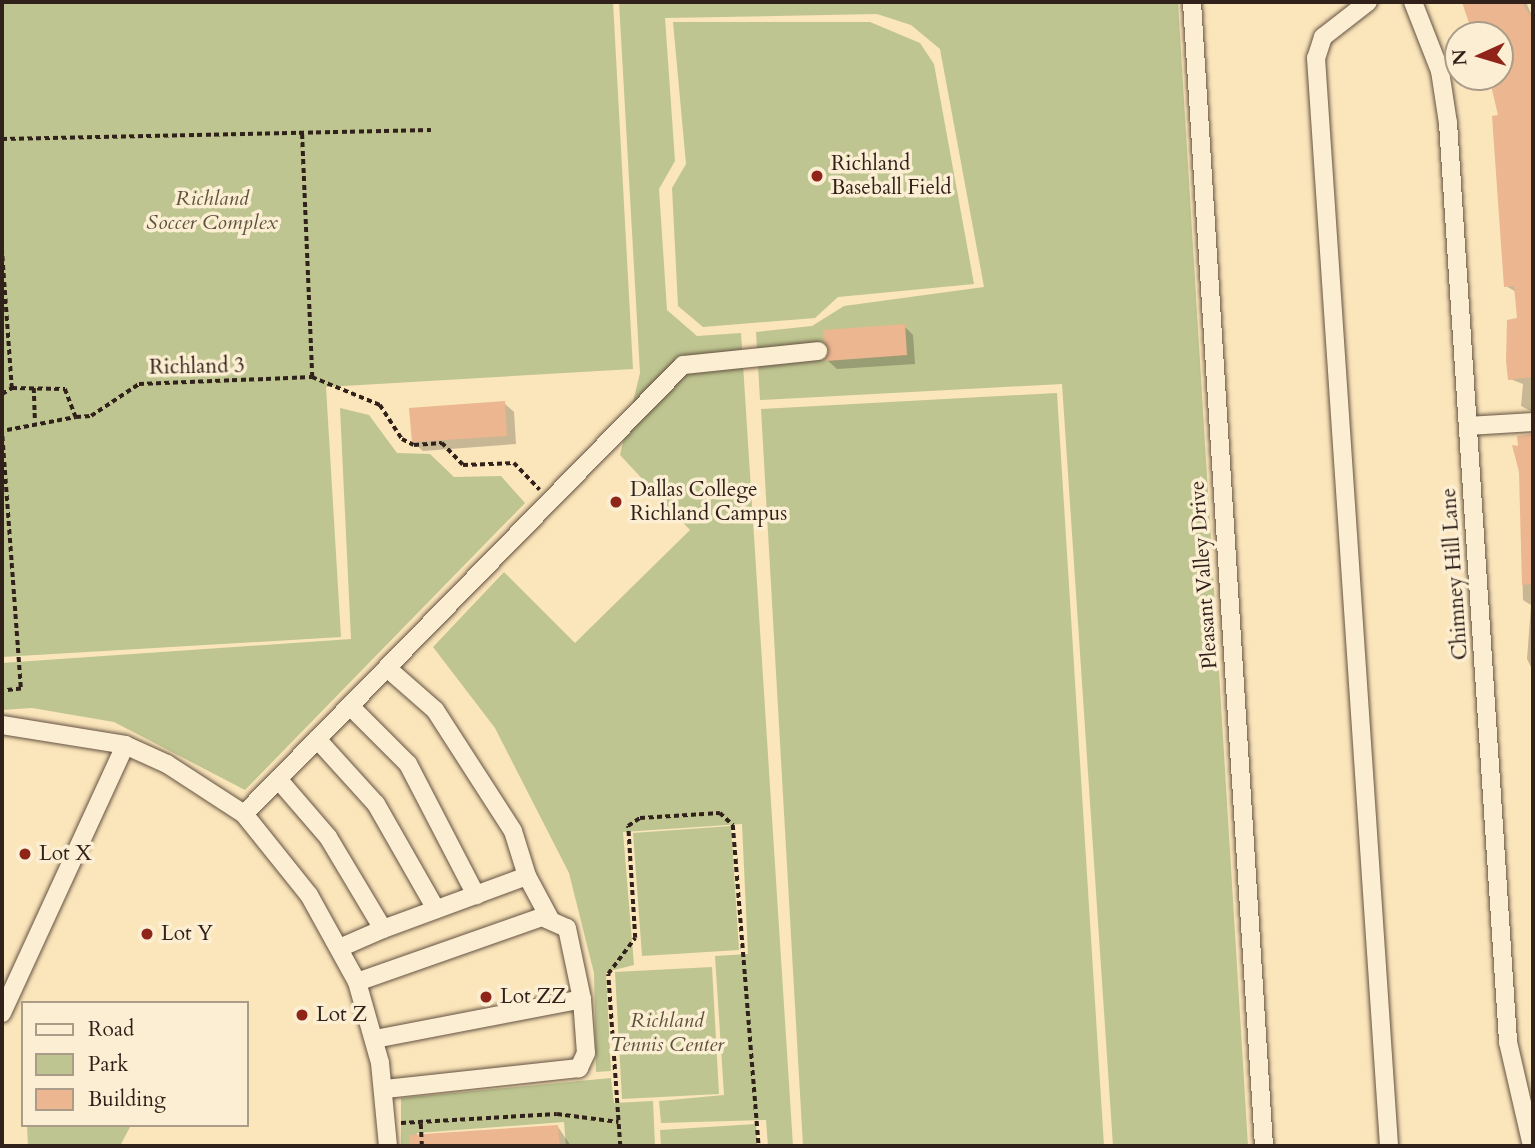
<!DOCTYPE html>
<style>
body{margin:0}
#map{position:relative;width:1535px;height:1148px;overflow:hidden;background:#fbe5ba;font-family:Cardo,serif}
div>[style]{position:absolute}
.green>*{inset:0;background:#bec590}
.shadow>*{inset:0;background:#0003}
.building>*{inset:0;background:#ebb690}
.path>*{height:3.5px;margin-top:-1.75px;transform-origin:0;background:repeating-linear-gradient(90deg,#31211b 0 5px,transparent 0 8.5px)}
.roads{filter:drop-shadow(0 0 2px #645243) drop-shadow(0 0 2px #645243)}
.minor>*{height:18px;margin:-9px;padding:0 9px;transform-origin:9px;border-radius:9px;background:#fceed2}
.dots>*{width:19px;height:19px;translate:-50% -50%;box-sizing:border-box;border:4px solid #fceed2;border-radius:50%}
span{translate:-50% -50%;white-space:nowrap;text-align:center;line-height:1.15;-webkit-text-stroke:7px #fceed2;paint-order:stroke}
.poi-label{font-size:21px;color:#31211b}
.left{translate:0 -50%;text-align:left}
.park-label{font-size:21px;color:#5b523e;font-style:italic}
.street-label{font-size:21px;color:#31211b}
.frame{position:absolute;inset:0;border:4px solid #31211b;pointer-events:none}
.legend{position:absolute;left:21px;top:1001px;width:228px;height:126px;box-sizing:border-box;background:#fceed2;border:2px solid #ab9c89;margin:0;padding:9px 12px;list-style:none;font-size:21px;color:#31211b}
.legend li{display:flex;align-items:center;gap:14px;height:35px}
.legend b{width:35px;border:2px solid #ab9c89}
.north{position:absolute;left:1444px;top:21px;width:70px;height:70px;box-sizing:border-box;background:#fceed2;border:2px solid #ab9c89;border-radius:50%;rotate:266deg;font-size:19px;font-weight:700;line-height:28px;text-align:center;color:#31211b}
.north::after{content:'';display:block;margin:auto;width:24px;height:32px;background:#8f2418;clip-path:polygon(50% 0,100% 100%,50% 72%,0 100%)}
</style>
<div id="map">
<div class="green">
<div style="clip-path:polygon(2px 2px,613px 2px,633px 369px,326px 387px,341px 637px,2px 657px)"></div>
<div style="clip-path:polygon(619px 2px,1178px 2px,1248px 1146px,1113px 1146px,1062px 384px,760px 400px,756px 332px,812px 326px,844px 306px,984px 287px,940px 49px,911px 25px,877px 14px,665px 18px,675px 161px,659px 189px,667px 310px,697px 336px,741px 333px,793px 1146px,768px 1146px,766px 1120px,661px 1123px,659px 1101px,724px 1095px,715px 956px,748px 954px,742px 824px,623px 832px,634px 965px,606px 972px,611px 1071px,596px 1072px,594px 973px,569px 873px,495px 728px,433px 647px,504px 572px,575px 643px,690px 530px,620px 455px,640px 373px)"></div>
<div style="clip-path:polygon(673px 22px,870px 22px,920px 43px,934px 64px,974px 284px,838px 297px,815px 318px,703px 327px,678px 306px,672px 188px,686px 164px)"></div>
<div style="clip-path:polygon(1057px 393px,1104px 1146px,803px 1146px,761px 409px)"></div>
<div style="clip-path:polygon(340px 408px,369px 415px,397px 453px,430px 454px,454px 477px,501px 476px,525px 503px,245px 790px,114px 722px,32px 708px,2px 710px,2px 663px,351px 639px)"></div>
<div style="clip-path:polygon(731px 826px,739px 950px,642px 956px,633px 833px)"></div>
<div style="clip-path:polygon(712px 967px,719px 1094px,622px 1099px,615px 972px)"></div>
<div style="clip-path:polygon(611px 1078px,614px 1103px,653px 1101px,655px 1146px,566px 1146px,564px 1122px,417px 1133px,417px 1146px,401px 1146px,401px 1098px)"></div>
<div style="clip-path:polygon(756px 1124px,757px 1146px,661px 1146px,660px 1130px)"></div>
<div style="clip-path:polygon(27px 1125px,131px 1125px,120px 1146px,28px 1146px)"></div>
</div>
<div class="shadow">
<div style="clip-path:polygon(1465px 2px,1526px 2px,1533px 18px,1533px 412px,1521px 406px,1523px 384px,1510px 379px,1519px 320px,1516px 292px,1506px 286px,1500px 35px,1479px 35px)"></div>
<div style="clip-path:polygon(904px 326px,913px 335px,915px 364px,837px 369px,827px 360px)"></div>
<div style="clip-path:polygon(504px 403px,514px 412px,516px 444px,423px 451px,413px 442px)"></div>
<div style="clip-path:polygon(1533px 436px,1533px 671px,1527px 659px,1531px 605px,1523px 600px,1519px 437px)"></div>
<div style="clip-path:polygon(558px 1127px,571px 1146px,426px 1146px,425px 1136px)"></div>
</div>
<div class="building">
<div style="clip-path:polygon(1462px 2px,1521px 2px,1533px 19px,1533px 377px,1508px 380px,1506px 361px,1507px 320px,1517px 318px,1514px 286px,1504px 287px,1492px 116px,1498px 115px,1490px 81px,1500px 78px,1500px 35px,1473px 35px)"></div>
<div style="clip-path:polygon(905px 324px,907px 355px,826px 361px,823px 330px)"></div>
<div style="clip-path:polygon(505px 401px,507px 436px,412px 442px,409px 408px)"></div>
<div style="clip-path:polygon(1533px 434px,1533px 584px,1522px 585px,1519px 472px,1512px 445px,1518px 446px,1517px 436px)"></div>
<div style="clip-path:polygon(558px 1125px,560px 1146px,410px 1146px,409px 1135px)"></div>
</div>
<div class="path">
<div style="left:2px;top:139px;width:429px;rotate:-1.2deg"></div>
<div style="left:2px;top:248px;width:140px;rotate:85.9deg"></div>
<div style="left:12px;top:388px;width:53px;rotate:1.1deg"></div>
<div style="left:65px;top:389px;width:30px;rotate:69deg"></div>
<div style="left:76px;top:417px;width:15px;rotate:-4deg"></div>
<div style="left:91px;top:416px;width:58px;rotate:-33.7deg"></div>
<div style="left:139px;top:384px;width:173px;rotate:-2.3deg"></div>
<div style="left:312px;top:377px;width:243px;rotate:-92.4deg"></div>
<div style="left:312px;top:377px;width:74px;rotate:22.4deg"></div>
<div style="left:380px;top:405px;width:40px;rotate:57.1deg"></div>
<div style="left:402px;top:439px;width:13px;rotate:27deg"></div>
<div style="left:414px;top:445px;width:28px;rotate:-4deg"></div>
<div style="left:442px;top:443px;width:30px;rotate:46deg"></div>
<div style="left:463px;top:465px;width:51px;rotate:-2.2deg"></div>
<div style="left:514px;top:463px;width:37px;rotate:46deg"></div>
<div style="left:34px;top:388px;width:33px;rotate:88deg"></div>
<div style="left:2px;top:394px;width:12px;rotate:-31deg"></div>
<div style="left:2px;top:428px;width:262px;rotate:85.8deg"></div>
<div style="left:21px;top:689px;width:19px;rotate:174deg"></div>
<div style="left:7px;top:430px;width:70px;rotate:-10.7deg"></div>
<div style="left:2px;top:764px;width:2px"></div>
<div style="left:401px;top:1123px;width:156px;rotate:-3.3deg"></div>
<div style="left:557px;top:1114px;width:62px;rotate:7.5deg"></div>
<div style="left:421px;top:1124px;width:22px;rotate:87deg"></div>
<div style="left:620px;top:1146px;width:172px;rotate:-94deg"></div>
<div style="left:608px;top:974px;width:45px;rotate:-53.1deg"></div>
<div style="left:635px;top:938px;width:112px;rotate:-93.6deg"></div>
<div style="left:628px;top:826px;width:14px;rotate:-34deg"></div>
<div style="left:640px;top:818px;width:80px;rotate:-3.6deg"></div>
<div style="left:720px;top:813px;width:18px;rotate:43deg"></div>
<div style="left:733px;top:825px;width:322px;rotate:85.4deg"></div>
</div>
<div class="roads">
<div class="minor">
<div style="left:1192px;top:2px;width:1146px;rotate:86.4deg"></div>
<div style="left:1368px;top:2px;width:57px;rotate:142.1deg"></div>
<div style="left:1323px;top:37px;width:22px;rotate:108deg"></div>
<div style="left:1316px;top:58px;width:1090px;rotate:86.16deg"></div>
<div style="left:1413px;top:2px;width:74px;rotate:68.6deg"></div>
<div style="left:1440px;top:71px;width:53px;rotate:81.3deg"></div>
<div style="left:1448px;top:123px;width:921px;rotate:86.26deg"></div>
<div style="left:1508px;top:1042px;width:107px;rotate:77deg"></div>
<div style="left:1468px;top:426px;width:65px;rotate:-3.5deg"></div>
<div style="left:350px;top:706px;width:82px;rotate:45deg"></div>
<div style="left:408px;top:764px;width:148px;rotate:62.6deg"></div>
<div style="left:2px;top:725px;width:125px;rotate:9.2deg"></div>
<div style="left:125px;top:745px;width:46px;rotate:24.3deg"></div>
<div style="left:167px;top:764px;width:92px;rotate:33deg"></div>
<div style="left:244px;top:814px;width:104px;rotate:51.3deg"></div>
<div style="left:309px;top:895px;width:99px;rotate:61.1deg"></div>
<div style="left:357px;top:982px;width:84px;rotate:74.1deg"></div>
<div style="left:380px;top:1063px;width:83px;rotate:84.5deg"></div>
<div style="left:317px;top:739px;width:88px;rotate:47.8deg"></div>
<div style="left:376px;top:804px;width:121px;rotate:60.3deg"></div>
<div style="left:278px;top:779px;width:77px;rotate:49.2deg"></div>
<div style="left:328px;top:837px;width:107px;rotate:59.1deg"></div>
<div style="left:383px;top:929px;width:45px;rotate:156.3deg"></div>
<div style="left:244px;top:814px;width:628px;rotate:-45.65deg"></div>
<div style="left:683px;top:365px;width:136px;rotate:-5.9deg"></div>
<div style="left:527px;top:876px;width:47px;rotate:61.8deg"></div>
<div style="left:383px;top:929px;width:153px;rotate:-20.2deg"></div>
<div style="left:527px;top:876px;width:47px;rotate:-107.3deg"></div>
<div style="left:513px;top:831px;width:144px;rotate:-122.8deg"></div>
<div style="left:435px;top:710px;width:64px;rotate:-138.8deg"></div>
<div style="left:357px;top:982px;width:196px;rotate:-19.4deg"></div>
<div style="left:542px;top:917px;width:27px;rotate:24deg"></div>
<div style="left:567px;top:928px;width:73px;rotate:78.1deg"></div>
<div style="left:582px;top:999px;width:54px;rotate:85.8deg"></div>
<div style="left:586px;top:1053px;width:17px;rotate:115deg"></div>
<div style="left:579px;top:1068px;width:195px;rotate:173.8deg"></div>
<div style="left:2px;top:1013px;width:295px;rotate:-65.3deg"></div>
<div style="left:375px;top:1039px;width:211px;rotate:-10.9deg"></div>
</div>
</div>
<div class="dots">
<div style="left:817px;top:176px;background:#8f2418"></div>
<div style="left:616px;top:502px;background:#8f2418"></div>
<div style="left:25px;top:854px;background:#8f2418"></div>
<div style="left:147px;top:934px;background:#8f2418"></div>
<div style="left:486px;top:997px;background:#8f2418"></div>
<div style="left:302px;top:1015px;background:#8f2418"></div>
</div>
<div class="poi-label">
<span class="left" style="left:831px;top:176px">Richland<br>Baseball Field</span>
<span class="left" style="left:630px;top:502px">Dallas College<br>Richland Campus</span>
<span class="left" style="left:39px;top:854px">Lot X</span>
<span class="left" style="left:161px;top:934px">Lot Y</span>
<span class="left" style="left:500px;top:997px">Lot ZZ</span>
<span class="left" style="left:316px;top:1015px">Lot Z</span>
</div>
<div class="park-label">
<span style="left:212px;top:211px">Richland<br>Soccer Complex</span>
<span style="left:667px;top:1033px">Richland<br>Tennis Center</span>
</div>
<div class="street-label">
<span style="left:197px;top:367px;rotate:-1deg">Richland 3</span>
<span style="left:1455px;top:574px;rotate:-94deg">Chimney Hill Lane</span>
<span style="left:1204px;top:575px;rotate:-94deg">Pleasant Valley Drive</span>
</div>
<div class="frame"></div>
<ul class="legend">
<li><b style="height:9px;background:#fceed2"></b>Road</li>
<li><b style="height:19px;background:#bec590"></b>Park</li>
<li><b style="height:19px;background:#ebb690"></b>Building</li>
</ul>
<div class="north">N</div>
</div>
